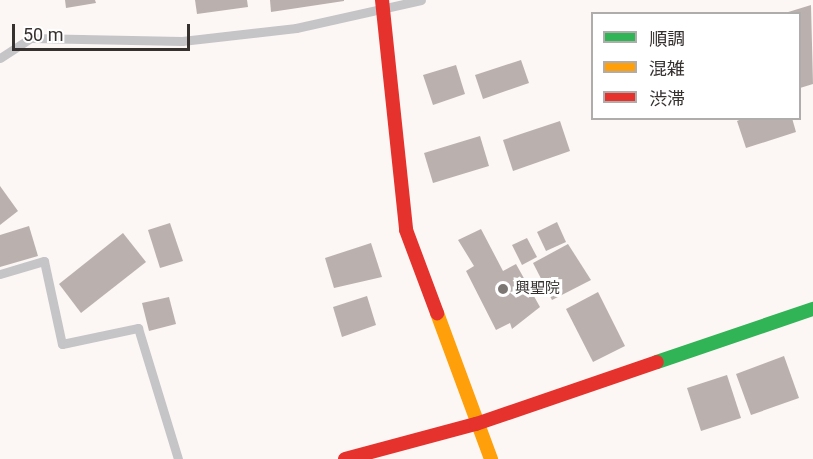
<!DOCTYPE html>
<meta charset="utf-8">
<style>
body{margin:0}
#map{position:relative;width:813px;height:459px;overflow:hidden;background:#fcf7f4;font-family:Roboto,"Noto Sans JP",sans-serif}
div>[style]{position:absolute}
.building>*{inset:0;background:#bab1af}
.lane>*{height:9px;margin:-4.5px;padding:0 4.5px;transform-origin:4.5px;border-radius:4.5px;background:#c5c5c8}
.fast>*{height:14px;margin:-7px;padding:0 7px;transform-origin:7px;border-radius:7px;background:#30b455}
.slow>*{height:14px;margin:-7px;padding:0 7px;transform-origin:7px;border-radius:7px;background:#ff9f0a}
.jam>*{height:14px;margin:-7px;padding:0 7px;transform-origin:7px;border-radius:7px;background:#e5322d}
.dots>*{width:16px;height:16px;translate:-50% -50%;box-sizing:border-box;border:3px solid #fff;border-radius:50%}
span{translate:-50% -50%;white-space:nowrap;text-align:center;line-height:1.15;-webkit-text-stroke:6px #fff;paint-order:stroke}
.poi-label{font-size:15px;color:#36312f}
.left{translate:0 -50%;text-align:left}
.legend{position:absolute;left:591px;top:12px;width:210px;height:108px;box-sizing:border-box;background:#fff;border:2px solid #afadac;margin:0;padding:8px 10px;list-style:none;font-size:18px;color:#36312f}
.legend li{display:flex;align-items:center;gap:12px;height:30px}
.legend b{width:30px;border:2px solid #afadac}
.scale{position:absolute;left:12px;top:24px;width:178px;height:27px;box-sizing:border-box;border:3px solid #36312f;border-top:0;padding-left:8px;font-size:18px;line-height:21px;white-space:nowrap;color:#36312f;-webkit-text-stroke:4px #fff;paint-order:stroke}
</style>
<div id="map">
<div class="building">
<div style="clip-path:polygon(65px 0,95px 0,96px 3px,66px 8px)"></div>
<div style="clip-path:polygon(195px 0,247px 0,248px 7px,197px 14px)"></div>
<div style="clip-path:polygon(270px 0,344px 0,344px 1px,271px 12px)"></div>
<div style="clip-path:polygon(811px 5px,813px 84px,800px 88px,800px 14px,785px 13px)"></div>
<div style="clip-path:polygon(521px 60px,529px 83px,483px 99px,475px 75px)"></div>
<div style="clip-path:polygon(456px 65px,465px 94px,433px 105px,423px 75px)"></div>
<div style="clip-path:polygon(744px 118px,792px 118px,796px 132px,746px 148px,737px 121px)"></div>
<div style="clip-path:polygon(560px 121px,570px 151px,513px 171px,503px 140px)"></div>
<div style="clip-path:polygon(480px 136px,489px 166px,433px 183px,424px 153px)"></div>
<div style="clip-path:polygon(0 186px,18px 211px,0 225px)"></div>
<div style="clip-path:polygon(557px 222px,566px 242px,546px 251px,537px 232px)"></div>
<div style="clip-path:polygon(170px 223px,183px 261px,160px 268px,148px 230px)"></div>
<div style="clip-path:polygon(29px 226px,38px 256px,0 267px,0 235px)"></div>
<div style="clip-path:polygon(481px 229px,503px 271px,516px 264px,540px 307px,512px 329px,510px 323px,496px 330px,466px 271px,474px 266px,458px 240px)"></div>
<div style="clip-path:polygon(123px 233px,146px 262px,81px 313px,59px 284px)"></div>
<div style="clip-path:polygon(527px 238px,537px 257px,522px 265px,512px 245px)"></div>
<div style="clip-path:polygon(371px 243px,382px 277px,334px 288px,325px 258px)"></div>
<div style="clip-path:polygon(568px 244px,591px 280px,552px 300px,533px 263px)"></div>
<div style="clip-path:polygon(598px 292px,625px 346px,593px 362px,566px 309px)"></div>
<div style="clip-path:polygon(367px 296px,376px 325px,342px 337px,333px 307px)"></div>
<div style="clip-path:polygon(169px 297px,176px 324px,149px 331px,142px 303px)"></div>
<div style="clip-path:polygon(784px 356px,799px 398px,751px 415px,736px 374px)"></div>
<div style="clip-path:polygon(727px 375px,741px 418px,701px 431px,687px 388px)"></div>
</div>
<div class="lane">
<div style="left:0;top:58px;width:37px;rotate:-33deg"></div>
<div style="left:31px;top:38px;width:151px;rotate:1.1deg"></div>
<div style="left:182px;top:41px;width:115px;rotate:-6.5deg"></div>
<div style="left:296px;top:28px;width:128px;rotate:-12.6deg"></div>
<div style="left:0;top:274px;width:46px;rotate:-16.5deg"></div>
<div style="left:44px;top:261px;width:85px;rotate:77.8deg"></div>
<div style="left:62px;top:344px;width:78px;rotate:-11.9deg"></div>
<div style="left:138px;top:328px;width:137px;rotate:73deg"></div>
</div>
<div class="fast">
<div style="left:657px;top:362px;width:165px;rotate:-18.8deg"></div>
</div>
<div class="slow">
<div style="left:437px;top:313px;width:156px;rotate:69.7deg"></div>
</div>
<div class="jam">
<div style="left:382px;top:0;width:231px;rotate:84deg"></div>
<div style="left:406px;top:230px;width:89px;rotate:69.5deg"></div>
<div style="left:345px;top:459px;width:136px;rotate:-15deg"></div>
<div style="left:476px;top:424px;width:191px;rotate:-18.9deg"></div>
</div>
<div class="dots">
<div style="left:503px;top:289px;background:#7b7674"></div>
</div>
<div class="poi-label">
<span class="left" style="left:515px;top:289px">興聖院</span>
</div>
<ul class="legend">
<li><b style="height:8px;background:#30b455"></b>順調</li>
<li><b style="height:8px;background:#ff9f0a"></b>混雑</li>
<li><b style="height:8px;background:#e5322d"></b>渋滞</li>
</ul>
<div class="scale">50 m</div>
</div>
